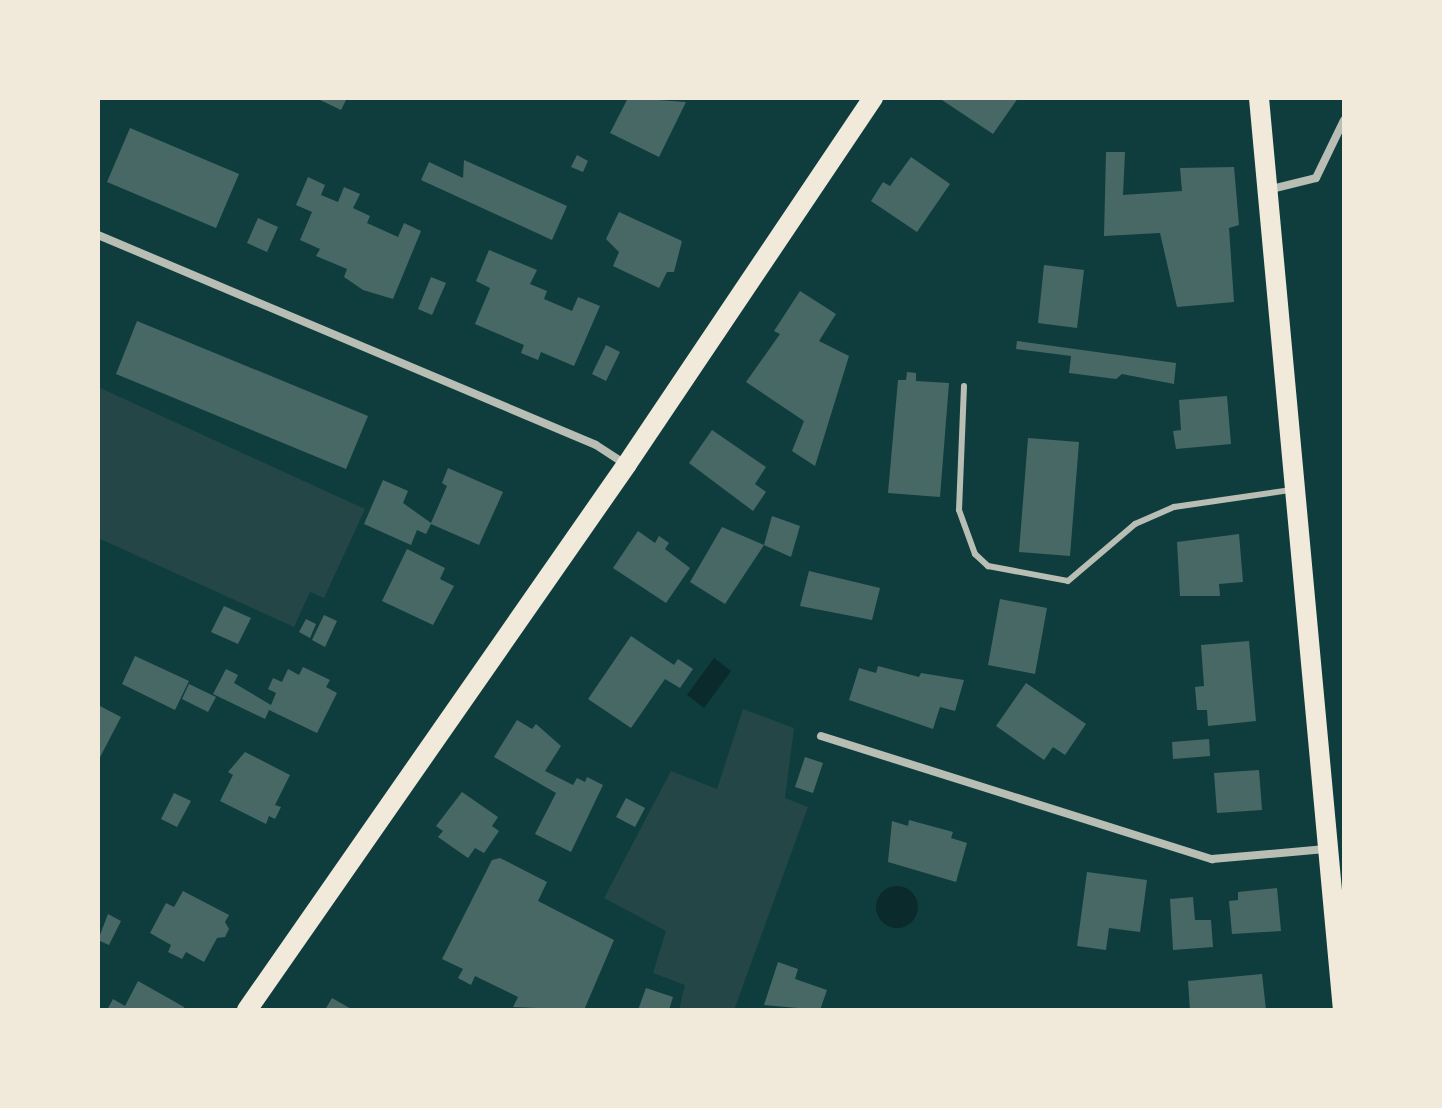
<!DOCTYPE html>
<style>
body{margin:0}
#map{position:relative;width:1442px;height:1108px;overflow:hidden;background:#0f3d3e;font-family:Karla,sans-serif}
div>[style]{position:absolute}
.green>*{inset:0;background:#244646}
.water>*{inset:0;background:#0a2a2b}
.round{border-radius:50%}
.building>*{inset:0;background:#486865}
.service>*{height:6px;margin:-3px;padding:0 3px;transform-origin:3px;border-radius:3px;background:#b8beb3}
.minor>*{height:8px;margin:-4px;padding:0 4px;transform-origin:4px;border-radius:4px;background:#b8beb3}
.primary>*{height:20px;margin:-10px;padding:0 10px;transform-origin:10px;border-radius:10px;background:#f1e9da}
span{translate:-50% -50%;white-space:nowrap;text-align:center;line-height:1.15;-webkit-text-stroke:6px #f1e9da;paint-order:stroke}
.frame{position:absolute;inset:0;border:100px solid #f1e9da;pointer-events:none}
</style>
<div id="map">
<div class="green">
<div style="clip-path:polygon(98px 387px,365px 509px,324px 598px,310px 592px,294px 627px,98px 538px)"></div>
<div style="clip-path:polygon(743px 709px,794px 728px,785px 798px,808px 807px,734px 1010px,679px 1010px,685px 985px,653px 973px,666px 931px,604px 898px,671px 771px,717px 789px)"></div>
</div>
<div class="water">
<div style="clip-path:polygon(714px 658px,731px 671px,704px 708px,687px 695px)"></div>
<div class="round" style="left:876px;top:886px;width:42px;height:42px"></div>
</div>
<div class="building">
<div style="clip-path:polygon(316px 98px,347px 98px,341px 110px)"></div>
<div style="clip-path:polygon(628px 98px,686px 102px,659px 157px,610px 133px)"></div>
<div style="clip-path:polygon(939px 98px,1018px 98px,993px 134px)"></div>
<div style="clip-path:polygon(130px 128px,239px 174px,216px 228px,107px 182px)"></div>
<div style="clip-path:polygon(1106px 152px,1125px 152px,1123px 195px,1182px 191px,1180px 168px,1234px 167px,1239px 225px,1229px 228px,1234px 302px,1177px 307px,1160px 233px,1104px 236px)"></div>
<div style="clip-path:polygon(577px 155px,588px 161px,583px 172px,571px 167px)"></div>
<div style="clip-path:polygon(911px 157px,950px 184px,917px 232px,871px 201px,883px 182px,890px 186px)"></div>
<div style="clip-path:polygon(464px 160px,567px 206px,552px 240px,421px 180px,429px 162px,463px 178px)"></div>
<div style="clip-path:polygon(308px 177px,325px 185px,321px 195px,338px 202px,344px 187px,360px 194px,353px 208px,370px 216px,367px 223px,398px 237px,404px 223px,421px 231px,393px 299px,363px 290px,344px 277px,347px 269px,316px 256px,320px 249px,300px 240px,312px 212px,296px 205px)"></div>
<div style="clip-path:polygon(619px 212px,682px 241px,674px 272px,667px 272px,659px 288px,613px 266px,619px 252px,606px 239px)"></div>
<div style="clip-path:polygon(258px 218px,278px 227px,267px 252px,247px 243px)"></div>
<div style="clip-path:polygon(489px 250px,537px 270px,530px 284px,547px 291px,544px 299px,572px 311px,578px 297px,600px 306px,574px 366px,541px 352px,538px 360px,521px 353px,524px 345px,475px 324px,490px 288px,476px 281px)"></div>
<div style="clip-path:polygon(1044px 265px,1084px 270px,1077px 328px,1038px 323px)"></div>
<div style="clip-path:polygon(431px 277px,446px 283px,432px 315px,418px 309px)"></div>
<div style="clip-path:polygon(800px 291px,836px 314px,819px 341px,849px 356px,815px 466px,792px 451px,804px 421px,746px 382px,780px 334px,774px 331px)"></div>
<div style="clip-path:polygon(137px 321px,368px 416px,346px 469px,116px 374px)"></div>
<div style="clip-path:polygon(1017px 341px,1176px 363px,1174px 384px,1122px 374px,1116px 379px,1069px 373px,1071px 356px,1016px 349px)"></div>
<div style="clip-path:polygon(606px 345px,620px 352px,606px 381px,592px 374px)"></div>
<div style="clip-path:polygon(907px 372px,916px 373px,916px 381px,949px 383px,940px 497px,888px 493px,898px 380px,906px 380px)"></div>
<div style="clip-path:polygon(1227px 396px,1231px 444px,1176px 449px,1173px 431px,1181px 430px,1179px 400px)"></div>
<div style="clip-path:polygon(712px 430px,766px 467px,755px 484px,766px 492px,753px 511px,689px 463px)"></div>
<div style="clip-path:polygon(1028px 438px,1079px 442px,1070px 556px,1019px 552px)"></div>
<div style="clip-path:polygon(448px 468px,503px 492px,479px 545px,431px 524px,426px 534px,417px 530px,411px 545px,364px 524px,383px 480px,408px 491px,403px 503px,431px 523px,447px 486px,442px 483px)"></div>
<div style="clip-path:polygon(772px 516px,800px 526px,791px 557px,764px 545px)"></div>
<div style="clip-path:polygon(722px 527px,764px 545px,725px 604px,690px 582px)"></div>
<div style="clip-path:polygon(638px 531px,655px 543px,659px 536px,669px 543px,665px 549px,690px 568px,666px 603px,613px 568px)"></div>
<div style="clip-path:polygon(1239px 534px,1243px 582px,1219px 584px,1220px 596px,1180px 596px,1177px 542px)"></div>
<div style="clip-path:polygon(407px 549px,445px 568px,440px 579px,454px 586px,433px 625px,382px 601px)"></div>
<div style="clip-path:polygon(809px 571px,880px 588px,872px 620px,800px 606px)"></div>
<div style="clip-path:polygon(1000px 599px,1047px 608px,1035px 674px,988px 665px)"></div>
<div style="clip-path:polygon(224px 606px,251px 618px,238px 644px,211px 632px)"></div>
<div style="clip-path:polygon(324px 615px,337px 621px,325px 647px,312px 640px)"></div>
<div style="clip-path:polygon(306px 619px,316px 624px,310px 638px,299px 632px)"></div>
<div style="clip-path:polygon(631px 636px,674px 665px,678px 659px,693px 669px,680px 688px,665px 679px,631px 728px,588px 699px)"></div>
<div style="clip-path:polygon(1249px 641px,1256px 721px,1208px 726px,1207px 710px,1197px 710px,1195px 687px,1204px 686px,1201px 645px)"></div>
<div style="clip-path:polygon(135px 656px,189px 681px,175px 710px,122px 684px)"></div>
<div style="clip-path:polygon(878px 666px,919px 677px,921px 673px,964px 680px,955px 711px,940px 707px,933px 729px,849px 700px,859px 668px,876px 673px)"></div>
<div style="clip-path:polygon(303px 667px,330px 680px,326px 687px,337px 693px,317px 733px,269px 710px,265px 719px,213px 694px,226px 669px,238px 675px,234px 683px,271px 705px,276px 693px,268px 689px,273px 678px,282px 682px,288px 669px,299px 675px)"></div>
<div style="clip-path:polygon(1026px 683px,1086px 724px,1065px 755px,1053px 747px,1044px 760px,996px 726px)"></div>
<div style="clip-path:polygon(189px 684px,216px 697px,208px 712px,182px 699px)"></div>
<div style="clip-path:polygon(98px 705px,121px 717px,98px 761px)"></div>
<div style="clip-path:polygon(517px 720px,532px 729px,536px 724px,561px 746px,545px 771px,573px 785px,577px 778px,585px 782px,587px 777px,603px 785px,571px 852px,535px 834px,556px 793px,494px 757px)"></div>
<div style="clip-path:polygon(1209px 739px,1210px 756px,1173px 759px,1172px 742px)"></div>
<div style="clip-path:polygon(245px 752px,290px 775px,275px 805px,281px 807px,275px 819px,269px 816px,266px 824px,220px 801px,233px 775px,228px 772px)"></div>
<div style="clip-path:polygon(805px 757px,823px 763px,813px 793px,795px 787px)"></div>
<div style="clip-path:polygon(1259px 770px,1262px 810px,1217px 813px,1214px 773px)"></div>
<div style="clip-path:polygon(462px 792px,498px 817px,492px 826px,499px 831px,484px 853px,475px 848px,468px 858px,438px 837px,443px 831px,436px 826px)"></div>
<div style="clip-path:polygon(174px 793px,191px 801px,177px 827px,161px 819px)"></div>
<div style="clip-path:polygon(626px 798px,645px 808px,635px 827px,616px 817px)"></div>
<div style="clip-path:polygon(909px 820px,953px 832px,951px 838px,967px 843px,956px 882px,888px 862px,892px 821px,908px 826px)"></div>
<div style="clip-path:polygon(500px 858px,547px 882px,538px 901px,614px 940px,584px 1010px,513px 1007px,518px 997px,475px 976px,471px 985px,458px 978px,463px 969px,442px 959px,492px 860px)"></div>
<div style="clip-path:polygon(1087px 872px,1147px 880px,1140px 932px,1109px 928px,1106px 950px,1077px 946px)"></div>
<div style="clip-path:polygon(1277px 888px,1281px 931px,1232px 934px,1229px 901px,1238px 900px,1238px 892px)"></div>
<div style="clip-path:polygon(183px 891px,229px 915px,225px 922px,229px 929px,225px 937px,217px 938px,204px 962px,186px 952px,182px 959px,168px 952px,171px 945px,150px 933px,166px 903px,174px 907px)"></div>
<div style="clip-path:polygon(1193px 897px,1195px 920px,1211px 920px,1213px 947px,1173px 950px,1170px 899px)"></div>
<div style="clip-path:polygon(108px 914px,121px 921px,109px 945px,98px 940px)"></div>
<div style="clip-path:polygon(778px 962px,798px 969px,795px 979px,827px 990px,820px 1010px,764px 1005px)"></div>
<div style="clip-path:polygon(1262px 974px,1266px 1010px,1190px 1010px,1188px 981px)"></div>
<div style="clip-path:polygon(138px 981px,184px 1007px,183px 1010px,107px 1010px,113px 999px,125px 1006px)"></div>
<div style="clip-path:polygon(646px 988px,673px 997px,669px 1010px,638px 1010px)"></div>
<div style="clip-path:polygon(332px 998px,353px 1010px,325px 1010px)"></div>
</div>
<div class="service">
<div style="left:964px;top:386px;width:124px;rotate:92.3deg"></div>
<div style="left:959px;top:510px;width:47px;rotate:70deg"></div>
<div style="left:975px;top:554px;width:18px;rotate:43deg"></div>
<div style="left:988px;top:566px;width:81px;rotate:10.6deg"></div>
<div style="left:1068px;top:581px;width:88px;rotate:-40.4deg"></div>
<div style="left:1135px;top:524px;width:43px;rotate:-23.6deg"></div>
<div style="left:1174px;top:507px;width:117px;rotate:-8.3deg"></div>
</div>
<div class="minor">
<div style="left:1267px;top:190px;width:50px;rotate:-13.8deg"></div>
<div style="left:1316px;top:178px;width:64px;rotate:-64.2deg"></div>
<div style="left:98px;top:235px;width:540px;rotate:22.86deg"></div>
<div style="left:596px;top:445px;width:35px;rotate:33deg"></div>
<div style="left:821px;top:736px;width:410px;rotate:17.5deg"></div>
<div style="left:1212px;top:859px;width:114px;rotate:-5deg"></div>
</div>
<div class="primary">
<div style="left:1259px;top:98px;width:916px;rotate:84.74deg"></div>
<div style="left:247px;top:1010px;width:665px;rotate:-55.16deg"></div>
<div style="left:627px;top:464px;width:441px;rotate:-56.1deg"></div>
</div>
<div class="frame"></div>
</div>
